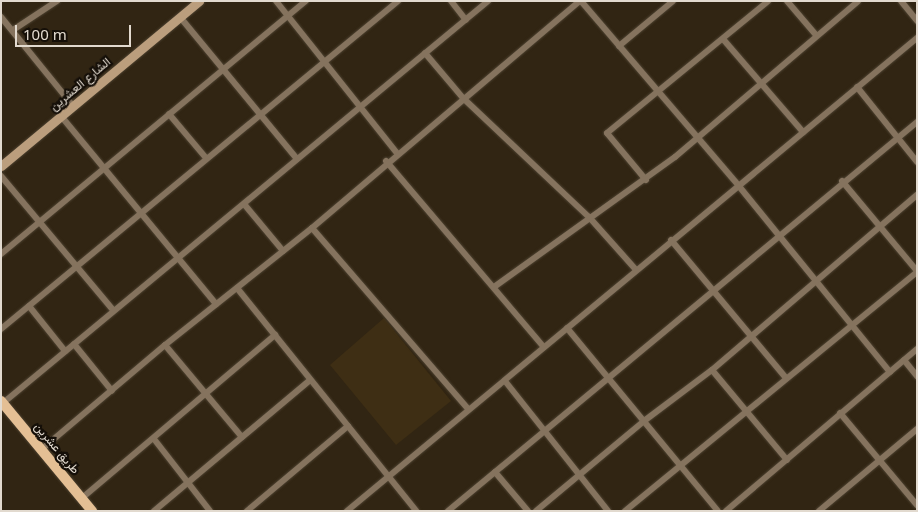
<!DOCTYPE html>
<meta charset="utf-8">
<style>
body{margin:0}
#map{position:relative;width:918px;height:512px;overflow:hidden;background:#312513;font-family:"Noto Sans",Vazirmatn,sans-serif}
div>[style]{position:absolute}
.built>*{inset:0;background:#3e2e14}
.roads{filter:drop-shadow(0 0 1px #4d4231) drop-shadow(0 0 1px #4d4231)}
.street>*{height:6px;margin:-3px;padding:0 3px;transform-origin:3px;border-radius:3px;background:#85735e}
.secondary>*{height:9px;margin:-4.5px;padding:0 4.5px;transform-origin:4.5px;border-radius:4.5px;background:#bb9e7d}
.primary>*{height:10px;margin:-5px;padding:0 5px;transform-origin:5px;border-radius:5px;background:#e4bf94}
span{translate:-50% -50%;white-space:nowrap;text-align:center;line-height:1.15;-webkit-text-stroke:4.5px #150f08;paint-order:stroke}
.street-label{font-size:12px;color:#e2dacf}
.frame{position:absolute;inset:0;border:2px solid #e2dacf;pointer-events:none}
.scale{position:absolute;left:15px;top:25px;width:116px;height:22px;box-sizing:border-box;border:2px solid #e2dacf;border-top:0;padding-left:6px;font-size:15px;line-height:18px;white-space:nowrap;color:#e2dacf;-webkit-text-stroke:4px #150f08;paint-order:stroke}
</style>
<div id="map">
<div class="built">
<div style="clip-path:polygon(384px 318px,451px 401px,396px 445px,330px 365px)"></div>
</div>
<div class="roads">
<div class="street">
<div style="left:276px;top:1px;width:194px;rotate:51.5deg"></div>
<div style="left:451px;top:1px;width:24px;rotate:52deg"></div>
<div style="left:581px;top:1px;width:242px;rotate:49.5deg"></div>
<div style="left:738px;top:185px;width:241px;rotate:50.9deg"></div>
<div style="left:787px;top:1px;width:45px;rotate:49.5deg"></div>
<div style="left:901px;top:1px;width:26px;rotate:51deg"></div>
<div style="left:1px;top:17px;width:114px;rotate:51deg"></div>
<div style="left:180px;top:17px;width:184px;rotate:50.5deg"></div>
<div style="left:13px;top:30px;width:53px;rotate:-33.4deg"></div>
<div style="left:723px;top:39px;width:123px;rotate:49.3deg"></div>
<div style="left:619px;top:46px;width:70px;rotate:-39.8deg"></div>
<div style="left:425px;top:53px;width:59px;rotate:49.8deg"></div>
<div style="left:463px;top:98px;width:173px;rotate:43.4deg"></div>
<div style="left:589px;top:217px;width:71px;rotate:48.4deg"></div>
<div style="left:857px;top:87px;width:96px;rotate:51.3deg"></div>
<div style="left:169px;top:114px;width:57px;rotate:49.9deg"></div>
<div style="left:61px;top:116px;width:244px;rotate:50.5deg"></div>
<div style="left:386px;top:161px;width:244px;rotate:49.7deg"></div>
<div style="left:1px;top:176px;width:175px;rotate:50.1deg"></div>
<div style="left:646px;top:180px;width:61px;rotate:-129.7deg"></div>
<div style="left:607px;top:133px;width:208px;rotate:-39.3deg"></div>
<div style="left:842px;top:181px;width:117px;rotate:50.2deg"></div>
<div style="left:244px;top:204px;width:61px;rotate:50.3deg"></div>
<div style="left:312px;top:228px;width:239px;rotate:49.2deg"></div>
<div style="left:671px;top:240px;width:178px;rotate:50.2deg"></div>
<div style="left:1px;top:254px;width:396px;rotate:-39.7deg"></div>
<div style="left:494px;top:287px;width:223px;rotate:-35.7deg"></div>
<div style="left:675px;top:157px;width:240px;rotate:-40.4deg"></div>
<div style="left:237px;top:288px;width:286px;rotate:51.2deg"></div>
<div style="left:29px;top:306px;width:58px;rotate:51.3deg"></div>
<div style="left:567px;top:328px;width:237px;rotate:50.5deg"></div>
<div style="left:1px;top:329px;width:515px;rotate:-39.56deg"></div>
<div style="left:74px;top:344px;width:60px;rotate:51deg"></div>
<div style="left:165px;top:345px;width:120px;rotate:50.1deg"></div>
<div style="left:904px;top:360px;width:21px;rotate:51deg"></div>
<div style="left:712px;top:370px;width:117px;rotate:50.2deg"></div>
<div style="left:505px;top:381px;width:166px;rotate:51.6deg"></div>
<div style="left:3px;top:403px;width:630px;rotate:-39.65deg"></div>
<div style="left:840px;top:413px;width:120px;rotate:50.1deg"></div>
<div style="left:154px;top:439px;width:91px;rotate:52.1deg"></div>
<div style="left:42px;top:449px;width:161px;rotate:-40.2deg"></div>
<div style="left:165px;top:345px;width:188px;rotate:-38.5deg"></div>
<div style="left:312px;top:228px;width:351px;rotate:-40.3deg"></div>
<div style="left:495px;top:472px;width:51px;rotate:49.8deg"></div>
<div style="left:82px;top:498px;width:253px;rotate:-40.2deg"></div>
<div style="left:154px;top:511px;width:204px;rotate:-40deg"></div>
<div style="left:247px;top:511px;width:132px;rotate:-40.1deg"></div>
<div style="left:347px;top:511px;width:741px;rotate:-39.69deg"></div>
<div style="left:448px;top:511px;width:609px;rotate:-39.67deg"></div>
<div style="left:536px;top:511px;width:141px;rotate:-39.8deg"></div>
<div style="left:644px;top:421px;width:85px;rotate:-36.9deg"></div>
<div style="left:712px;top:370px;width:270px;rotate:-40.5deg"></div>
<div style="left:625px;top:511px;width:377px;rotate:-39.3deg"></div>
<div style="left:726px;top:511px;width:250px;rotate:-40.3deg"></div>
<div style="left:819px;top:511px;width:128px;rotate:-39.9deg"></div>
</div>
<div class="secondary">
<div style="left:1px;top:166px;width:258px;rotate:-39.8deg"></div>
</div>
<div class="primary">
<div style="left:1px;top:401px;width:143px;rotate:50.4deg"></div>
</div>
</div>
<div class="street-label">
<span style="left:80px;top:84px;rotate:-40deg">الشارع العشرين</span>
<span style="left:57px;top:448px;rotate:50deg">طريق عشرين</span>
</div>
<div class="frame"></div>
<div class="scale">100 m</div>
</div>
